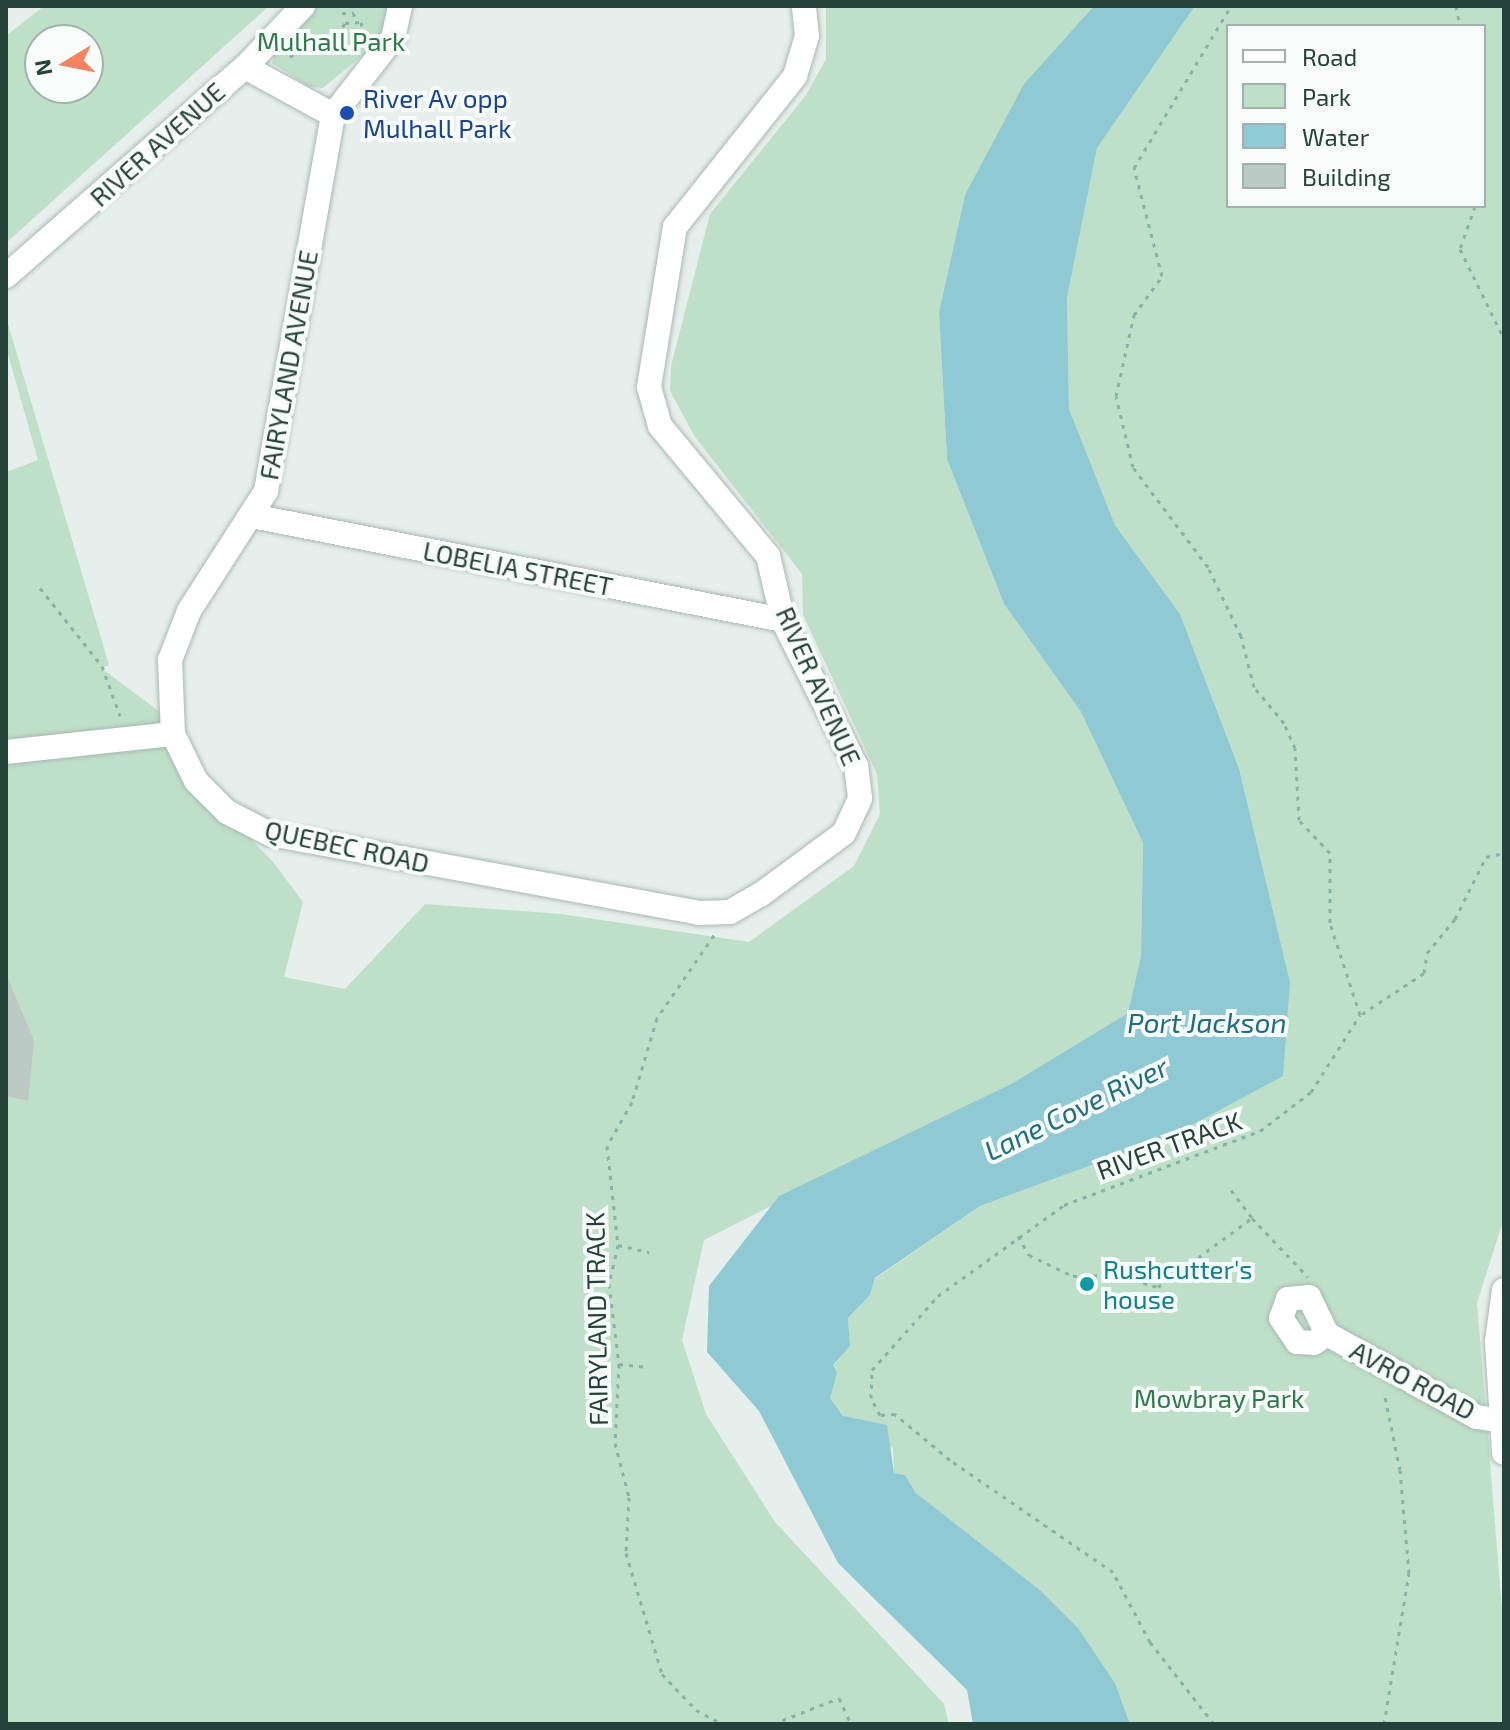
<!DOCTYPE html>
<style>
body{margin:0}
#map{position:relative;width:1510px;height:1730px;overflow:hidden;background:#e6efeb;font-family:"Exo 2",sans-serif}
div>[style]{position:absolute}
.green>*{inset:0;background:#bfe0c8}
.water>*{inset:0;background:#8ec9d4}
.building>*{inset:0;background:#bbcac4}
.path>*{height:3px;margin-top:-1.5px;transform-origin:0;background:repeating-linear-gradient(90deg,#86b3a5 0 4px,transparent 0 10px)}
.roads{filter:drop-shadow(0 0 2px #a8b8b2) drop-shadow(0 0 2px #a8b8b2)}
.minor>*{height:24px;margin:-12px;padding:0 12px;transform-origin:12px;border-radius:12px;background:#fff}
.dots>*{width:22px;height:22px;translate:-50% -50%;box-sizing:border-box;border:4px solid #f7fbf9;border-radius:50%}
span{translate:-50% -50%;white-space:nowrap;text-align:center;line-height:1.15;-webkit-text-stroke:8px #f7fbf9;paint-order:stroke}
.park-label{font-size:26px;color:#2d7a4b}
.transit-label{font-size:26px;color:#164399}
.left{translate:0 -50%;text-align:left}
.street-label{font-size:26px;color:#24423a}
.culture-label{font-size:26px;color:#0d838f}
.water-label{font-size:28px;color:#1c6f80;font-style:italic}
.frame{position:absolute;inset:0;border:8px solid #24423a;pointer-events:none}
.legend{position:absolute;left:1226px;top:24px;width:260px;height:184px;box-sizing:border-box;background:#f7fbf9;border:2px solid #a3b1ad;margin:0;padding:10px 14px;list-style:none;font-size:24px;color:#24423a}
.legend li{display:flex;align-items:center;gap:16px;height:40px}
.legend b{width:40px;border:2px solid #a3b1ad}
.north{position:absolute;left:24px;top:24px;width:80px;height:80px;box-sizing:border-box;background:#f7fbf9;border:2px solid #a3b1ad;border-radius:50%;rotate:260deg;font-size:22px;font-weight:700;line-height:32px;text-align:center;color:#24423a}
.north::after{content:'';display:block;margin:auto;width:28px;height:36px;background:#f4845f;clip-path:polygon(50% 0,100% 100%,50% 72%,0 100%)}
</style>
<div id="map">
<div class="green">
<div style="clip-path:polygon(evenodd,44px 6px,269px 6px,6px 243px,6px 36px,44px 6px,40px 40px,88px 40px,88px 88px,40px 88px,40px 40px)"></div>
<div style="clip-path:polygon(318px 6px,391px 6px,387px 35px,323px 88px,309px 87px,272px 63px,275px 48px)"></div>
<div style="clip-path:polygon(826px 6px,1094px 6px,965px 195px,939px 312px,947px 459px,1004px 604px,1081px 712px,1143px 843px,1141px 956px,1128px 1013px,1011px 1084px,704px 1240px,682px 1340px,706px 1414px,775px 1522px,944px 1704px,949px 1724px,6px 1724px,6px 472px,38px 460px,6px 347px,6px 317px,109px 665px,101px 668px,160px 712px,178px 764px,274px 863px,303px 902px,284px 977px,345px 989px,425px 904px,561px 914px,749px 942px,854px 866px,880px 814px,877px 774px,803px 615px,802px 574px,695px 437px,670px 391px,671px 366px,710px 214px,806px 95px,826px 59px)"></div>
<div style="clip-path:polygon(evenodd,1195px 6px,1504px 6px,1504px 1218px,1477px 1303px,1504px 1634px,1504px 1724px,1130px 1724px,1115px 1683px,1079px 1629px,1040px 1590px,916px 1493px,905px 1475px,894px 1473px,893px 1448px,843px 1416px,829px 1397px,837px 1373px,833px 1366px,850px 1345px,848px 1318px,870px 1295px,875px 1279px,980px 1206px,1171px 1136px,1290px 982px,1239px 767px,1180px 614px,1115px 525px,1069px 409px,1067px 298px,1097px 148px,1195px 6px,1228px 26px,1484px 26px,1484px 206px,1228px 206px,1228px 26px)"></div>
</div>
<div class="water">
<div style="clip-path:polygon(1094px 6px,1195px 6px,1097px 148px,1067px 298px,1069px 409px,1115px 525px,1180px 614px,1239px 768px,1290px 982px,1283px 1076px,1171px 1136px,980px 1206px,875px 1278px,870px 1295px,848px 1318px,850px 1346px,833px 1365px,837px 1373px,830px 1398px,843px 1416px,887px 1425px,894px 1473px,905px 1475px,916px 1493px,1040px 1590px,1079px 1629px,1115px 1683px,1130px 1724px,973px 1724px,967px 1690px,838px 1563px,759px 1411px,707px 1352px,709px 1286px,779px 1196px,1011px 1084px,1128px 1013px,1141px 956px,1143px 843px,1081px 712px,1004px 604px,947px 459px,939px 312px,965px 195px,1024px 84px)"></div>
</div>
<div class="building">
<div style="clip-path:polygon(6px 974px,34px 1040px,28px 1101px,6px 1096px)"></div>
</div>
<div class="path">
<div style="left:1456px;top:6px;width:20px;rotate:79deg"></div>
<div style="left:342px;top:13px;width:12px"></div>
<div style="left:354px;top:13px;width:8px;rotate:90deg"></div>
<div style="left:316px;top:47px;width:9px;rotate:-69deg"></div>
<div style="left:290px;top:57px;width:18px;rotate:-38deg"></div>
<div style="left:304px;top:46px;width:28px;rotate:-4deg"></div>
<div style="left:332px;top:44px;width:25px;rotate:-58deg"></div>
<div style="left:345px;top:23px;width:16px;rotate:-4deg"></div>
<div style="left:361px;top:22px;width:16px;rotate:79deg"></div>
<div style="left:1475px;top:206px;width:46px;rotate:109.2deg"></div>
<div style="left:1460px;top:249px;width:100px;rotate:63.9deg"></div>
<div style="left:40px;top:588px;width:100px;rotate:51.5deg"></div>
<div style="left:102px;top:666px;width:53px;rotate:70.2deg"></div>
<div style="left:714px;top:935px;width:101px;rotate:124.5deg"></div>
<div style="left:657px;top:1018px;width:88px;rotate:106.6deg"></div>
<div style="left:632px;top:1102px;width:51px;rotate:119.6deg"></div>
<div style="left:607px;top:1146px;width:100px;rotate:83.7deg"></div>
<div style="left:618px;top:1245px;width:40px;rotate:103deg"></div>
<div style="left:609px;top:1284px;width:81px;rotate:82.9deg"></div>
<div style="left:619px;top:1364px;width:79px;rotate:92.9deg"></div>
<div style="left:615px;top:1443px;width:56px;rotate:75.5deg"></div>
<div style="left:629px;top:1497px;width:56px;rotate:93.1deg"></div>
<div style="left:626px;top:1553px;width:126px;rotate:73.4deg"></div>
<div style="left:662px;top:1674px;width:50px;rotate:46.6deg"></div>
<div style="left:696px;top:1710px;width:30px;rotate:28deg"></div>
<div style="left:1362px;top:1014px;width:74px;rotate:-33.5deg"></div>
<div style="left:1424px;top:973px;width:20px;rotate:-81deg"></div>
<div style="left:1427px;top:953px;width:44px;rotate:-50.5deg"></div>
<div style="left:1455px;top:919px;width:69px;rotate:-63.4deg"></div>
<div style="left:1486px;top:857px;width:18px;rotate:-13deg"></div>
<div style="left:1231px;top:1190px;width:35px;rotate:53deg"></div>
<div style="left:1018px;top:1236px;width:22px;rotate:60deg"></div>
<div style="left:1029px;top:1255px;width:49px;rotate:25.5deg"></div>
<div style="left:1073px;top:1276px;width:41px;rotate:-1.4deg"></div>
<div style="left:1114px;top:1275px;width:46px;rotate:15.3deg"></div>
<div style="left:1158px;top:1287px;width:117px;rotate:-36.3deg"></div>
<div style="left:1252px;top:1218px;width:81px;rotate:46.5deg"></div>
<div style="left:618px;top:1245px;width:32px;rotate:13deg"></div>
<div style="left:619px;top:1364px;width:29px;rotate:6deg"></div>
<div style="left:773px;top:1724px;width:71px;rotate:-21.5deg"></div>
<div style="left:839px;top:1698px;width:29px;rotate:65deg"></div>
<div style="left:1214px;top:1724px;width:104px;rotate:-128deg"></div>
<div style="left:1150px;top:1642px;width:79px;rotate:-117.9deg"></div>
<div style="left:1113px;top:1572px;width:198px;rotate:-145.5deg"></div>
<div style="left:950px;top:1460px;width:72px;rotate:-140.1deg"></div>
<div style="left:895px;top:1414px;width:15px;rotate:176deg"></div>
<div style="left:880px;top:1415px;width:19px;rotate:-118deg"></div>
<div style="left:871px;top:1398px;width:28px;rotate:-88deg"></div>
<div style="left:872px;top:1370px;width:99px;rotate:-48.3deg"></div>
<div style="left:938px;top:1296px;width:155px;rotate:-35.8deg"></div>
<div style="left:1064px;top:1205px;width:210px;rotate:-20.7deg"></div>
<div style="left:1260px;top:1131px;width:64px;rotate:-37.4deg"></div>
<div style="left:1311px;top:1092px;width:91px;rotate:-57.5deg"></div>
<div style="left:1360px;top:1015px;width:97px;rotate:-108.1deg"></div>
<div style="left:1330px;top:923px;width:70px;rotate:-90deg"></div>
<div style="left:1330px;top:853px;width:45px;rotate:-133.2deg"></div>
<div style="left:1299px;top:820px;width:72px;rotate:-93.2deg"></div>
<div style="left:1295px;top:748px;width:27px;rotate:-114deg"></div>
<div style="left:1284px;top:723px;width:47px;rotate:-129.8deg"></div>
<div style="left:1254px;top:687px;width:53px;rotate:-104.3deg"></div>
<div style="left:1241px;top:636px;width:76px;rotate:-115.6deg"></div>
<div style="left:1208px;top:567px;width:125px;rotate:-126.9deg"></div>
<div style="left:1133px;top:467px;width:73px;rotate:-103.5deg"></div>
<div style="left:1116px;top:396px;width:83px;rotate:-77.5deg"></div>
<div style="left:1134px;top:315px;width:48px;rotate:-54.3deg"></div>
<div style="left:1162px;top:276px;width:112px;rotate:-104.5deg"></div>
<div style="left:1134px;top:168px;width:189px;rotate:-59.1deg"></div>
<div style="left:1384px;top:1724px;width:153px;rotate:-80.6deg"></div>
<div style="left:1409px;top:1573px;width:103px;rotate:-95deg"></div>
<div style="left:1400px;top:1470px;width:80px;rotate:-101.6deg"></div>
</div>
<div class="roads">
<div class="minor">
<div style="left:400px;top:6px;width:33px;rotate:102deg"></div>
<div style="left:393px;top:38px;width:98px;rotate:127.9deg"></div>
<div style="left:333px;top:115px;width:382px;rotate:100.1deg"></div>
<div style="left:266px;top:491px;width:143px;rotate:122.7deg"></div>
<div style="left:189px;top:611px;width:53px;rotate:111.2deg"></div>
<div style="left:170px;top:660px;width:74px;rotate:87.7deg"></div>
<div style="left:173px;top:734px;width:52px;rotate:63.9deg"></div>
<div style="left:196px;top:781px;width:44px;rotate:45deg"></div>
<div style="left:227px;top:812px;width:48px;rotate:27.1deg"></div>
<div style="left:270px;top:834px;width:436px;rotate:10.4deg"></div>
<div style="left:699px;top:913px;width:31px;rotate:-2deg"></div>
<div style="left:730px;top:912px;width:34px;rotate:-30deg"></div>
<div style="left:760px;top:895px;width:104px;rotate:-36.4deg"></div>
<div style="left:844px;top:833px;width:38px;rotate:-65deg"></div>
<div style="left:860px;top:798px;width:32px;rotate:-97deg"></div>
<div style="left:856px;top:766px;width:163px;rotate:-116.6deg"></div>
<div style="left:783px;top:620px;width:66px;rotate:-103.2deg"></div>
<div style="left:768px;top:556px;width:169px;rotate:-129.7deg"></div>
<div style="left:660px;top:426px;width:41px;rotate:-105.8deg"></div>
<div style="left:649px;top:387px;width:162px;rotate:-80.8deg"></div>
<div style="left:675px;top:227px;width:193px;rotate:-51.5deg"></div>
<div style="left:795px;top:76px;width:42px;rotate:-73.3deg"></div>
<div style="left:807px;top:36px;width:30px;rotate:-96deg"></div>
<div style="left:245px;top:67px;width:100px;rotate:28.6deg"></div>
<div style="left:6px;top:276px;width:317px;rotate:-41.2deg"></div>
<div style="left:245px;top:67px;width:84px;rotate:-46.4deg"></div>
<div style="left:252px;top:516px;width:541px;rotate:11.08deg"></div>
<div style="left:6px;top:752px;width:168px;rotate:-6.2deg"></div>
<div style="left:1504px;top:1290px;width:52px;rotate:97.7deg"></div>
<div style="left:1497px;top:1342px;width:111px;rotate:86.4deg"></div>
<div style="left:1327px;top:1334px;width:41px;rotate:-115.9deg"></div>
<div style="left:1309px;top:1297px;width:21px;rotate:175deg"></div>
<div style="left:1288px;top:1299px;width:20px;rotate:110deg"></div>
<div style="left:1281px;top:1318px;width:29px;rotate:56deg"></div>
<div style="left:1297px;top:1342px;width:17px;rotate:3deg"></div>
<div style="left:1314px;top:1343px;width:16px;rotate:-35deg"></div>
<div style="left:1327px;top:1334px;width:171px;rotate:29deg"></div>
<div style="left:1477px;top:1417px;width:24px;rotate:9deg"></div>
</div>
</div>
<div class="dots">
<div style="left:347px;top:113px;background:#1a4fb4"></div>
<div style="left:1087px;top:1284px;background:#0f9aa8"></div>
</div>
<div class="park-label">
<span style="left:331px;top:41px">Mulhall Park</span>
<span style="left:1219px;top:1398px">Mowbray Park</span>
</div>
<div class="transit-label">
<span class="left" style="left:363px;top:113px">River Av opp<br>Mulhall Park</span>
</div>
<div class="street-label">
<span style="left:157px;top:144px;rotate:-42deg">RIVER AVENUE</span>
<span style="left:288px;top:365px;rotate:-80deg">FAIRYLAND AVENUE</span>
<span style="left:518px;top:568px;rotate:11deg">LOBELIA STREET</span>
<span style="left:819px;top:686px;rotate:66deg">RIVER AVENUE</span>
<span style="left:347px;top:846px;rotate:12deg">QUEBEC ROAD</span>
<span style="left:1169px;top:1145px;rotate:-20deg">RIVER TRACK</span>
<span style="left:596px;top:1319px;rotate:-91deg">FAIRYLAND TRACK</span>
<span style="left:1413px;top:1380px;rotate:28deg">AVRO ROAD</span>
</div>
<div class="culture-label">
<span class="left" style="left:1103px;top:1284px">Rushcutter's<br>house</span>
</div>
<div class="water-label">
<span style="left:1207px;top:1022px">Port Jackson</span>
<span style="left:1076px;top:1108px;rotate:-26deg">Lane Cove River</span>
</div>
<div class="frame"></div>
<ul class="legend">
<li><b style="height:10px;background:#fff"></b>Road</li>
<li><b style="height:22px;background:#bfe0c8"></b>Park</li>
<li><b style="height:22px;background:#8ec9d4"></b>Water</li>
<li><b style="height:22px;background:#bbcac4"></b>Building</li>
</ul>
<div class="north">N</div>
</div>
